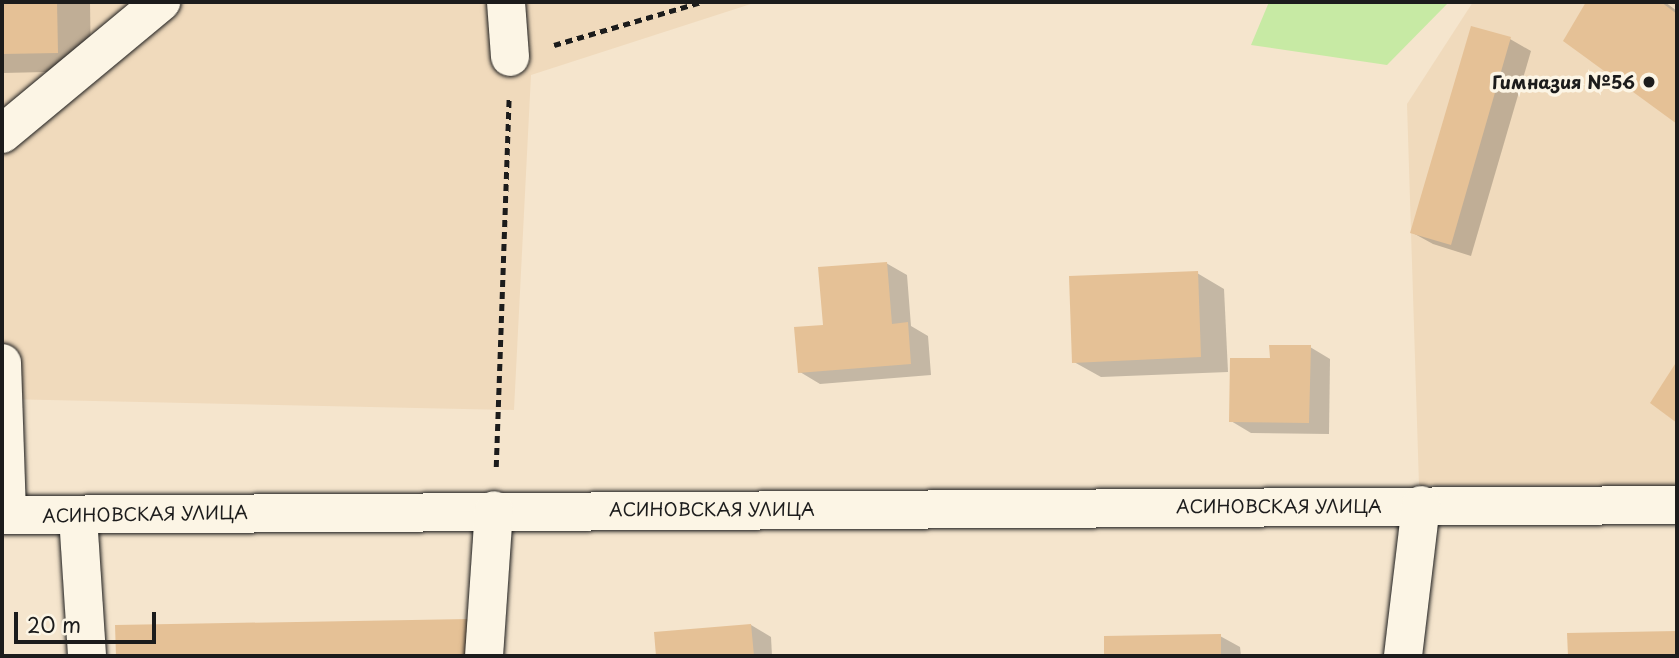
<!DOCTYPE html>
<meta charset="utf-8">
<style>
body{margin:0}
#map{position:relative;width:1679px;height:658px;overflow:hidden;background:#f5e5cd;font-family:"Playpen Sans",sans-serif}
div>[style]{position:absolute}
.built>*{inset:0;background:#f0dabc}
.green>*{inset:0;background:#c7eaa4}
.shadow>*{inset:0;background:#0003}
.building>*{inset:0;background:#e5c196}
.path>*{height:4.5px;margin-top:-2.25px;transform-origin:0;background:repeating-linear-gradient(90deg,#1c1c1c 0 7px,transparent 0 12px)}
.roads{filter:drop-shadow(0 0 2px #1c1c1c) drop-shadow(0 0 2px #1c1c1c)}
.minor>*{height:38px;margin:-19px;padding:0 19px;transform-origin:19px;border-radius:19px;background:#fcf5e5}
.dots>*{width:19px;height:19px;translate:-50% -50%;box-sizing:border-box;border:4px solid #fcf5e5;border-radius:50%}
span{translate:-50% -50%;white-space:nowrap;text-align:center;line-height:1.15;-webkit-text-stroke:7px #fcf5e5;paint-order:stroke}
.poi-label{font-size:18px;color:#1c1c1c;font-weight:700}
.right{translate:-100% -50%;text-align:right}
.street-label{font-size:18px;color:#1c1c1c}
.frame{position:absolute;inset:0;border:4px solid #1c1c1c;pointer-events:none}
.scale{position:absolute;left:14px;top:612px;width:142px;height:32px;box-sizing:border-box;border:4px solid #1c1c1c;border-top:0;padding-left:9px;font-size:21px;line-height:24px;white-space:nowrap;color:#1c1c1c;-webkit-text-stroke:5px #fcf5e5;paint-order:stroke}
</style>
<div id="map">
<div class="built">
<div style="clip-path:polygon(2px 2px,757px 2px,531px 75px,514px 410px,2px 399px)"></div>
<div style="clip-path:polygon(1473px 2px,1677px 2px,1677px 486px,1419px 485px,1407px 104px)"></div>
</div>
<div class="green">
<div style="clip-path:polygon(1269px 2px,1449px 2px,1387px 65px,1251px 45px)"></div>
</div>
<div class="shadow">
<div style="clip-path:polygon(2px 2px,90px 2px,91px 71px,2px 73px)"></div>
<div style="clip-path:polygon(1588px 2px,1665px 2px,1677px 11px,1677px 122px,1565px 40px)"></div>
<div style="clip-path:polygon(1510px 39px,1531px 51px,1471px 256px,1433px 244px,1413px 233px)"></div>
<div style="clip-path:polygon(886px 263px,907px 275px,911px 326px,928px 336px,931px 375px,820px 384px,800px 372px,824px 326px)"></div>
<div style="clip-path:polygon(1197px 273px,1224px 289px,1228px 372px,1101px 377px,1074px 362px)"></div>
<div style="clip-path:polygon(1310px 347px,1330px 359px,1329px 434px,1251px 433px,1231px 421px,1271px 360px)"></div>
<div style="clip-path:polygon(751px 625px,771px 637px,772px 656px,658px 656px,656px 633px)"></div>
<div style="clip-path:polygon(117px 627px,495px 656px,117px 656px)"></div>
<div style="clip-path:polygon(1677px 633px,1677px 656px,1569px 656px,1569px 635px)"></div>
<div style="clip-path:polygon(1220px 636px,1240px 647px,1241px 656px,1106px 656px,1106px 638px)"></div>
</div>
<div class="building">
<div style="clip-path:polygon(2px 2px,57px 2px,58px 53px,2px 54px)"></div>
<div style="clip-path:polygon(1586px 2px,1661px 2px,1677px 14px,1677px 124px,1563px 41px)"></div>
<div style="clip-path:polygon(1471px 26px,1511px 37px,1451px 245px,1410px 233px)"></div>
<div style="clip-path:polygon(887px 262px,892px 324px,908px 322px,911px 364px,798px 373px,794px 327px,823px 325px,818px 267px)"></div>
<div style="clip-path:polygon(1198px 271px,1201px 357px,1072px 363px,1069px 276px)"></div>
<div style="clip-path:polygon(1269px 345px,1311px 345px,1309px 423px,1229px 422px,1230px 358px,1270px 358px)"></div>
<div style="clip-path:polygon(1677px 361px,1677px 423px,1650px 403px)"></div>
<div style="clip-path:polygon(469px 619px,469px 656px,116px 656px,115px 625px)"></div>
<div style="clip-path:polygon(751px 624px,754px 656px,656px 656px,654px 632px)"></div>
<div style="clip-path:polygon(1677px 631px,1677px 656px,1568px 656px,1567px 633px)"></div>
<div style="clip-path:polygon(1221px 634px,1221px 656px,1104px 656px,1104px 636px)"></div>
</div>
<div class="path">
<div style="left:554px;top:45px;width:153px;rotate:-16.3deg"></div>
<div style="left:496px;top:467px;width:369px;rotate:-88deg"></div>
</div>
<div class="roads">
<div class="minor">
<div style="left:506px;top:2px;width:55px;rotate:85.8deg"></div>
<div style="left:2px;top:134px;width:207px;rotate:-39.7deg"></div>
<div style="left:2px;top:363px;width:152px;rotate:88.1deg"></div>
<div style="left:2px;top:515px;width:1675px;rotate:-0.34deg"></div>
<div style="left:78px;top:516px;width:140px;rotate:86.3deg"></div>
<div style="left:484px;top:656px;width:146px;rotate:-86.1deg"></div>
<div style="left:1403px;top:656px;width:152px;rotate:-83.2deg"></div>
</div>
</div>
<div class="dots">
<div style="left:1649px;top:82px;background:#1c1c1c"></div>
</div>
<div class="poi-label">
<span class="right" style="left:1635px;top:82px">Гимназия №56</span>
</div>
<div class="street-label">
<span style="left:1279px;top:506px">АСИНОВСКАЯ УЛИЦА</span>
<span style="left:712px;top:509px">АСИНОВСКАЯ УЛИЦА</span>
<span style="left:145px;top:514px;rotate:-1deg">АСИНОВСКАЯ УЛИЦА</span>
</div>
<div class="frame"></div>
<div class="scale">20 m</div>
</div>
